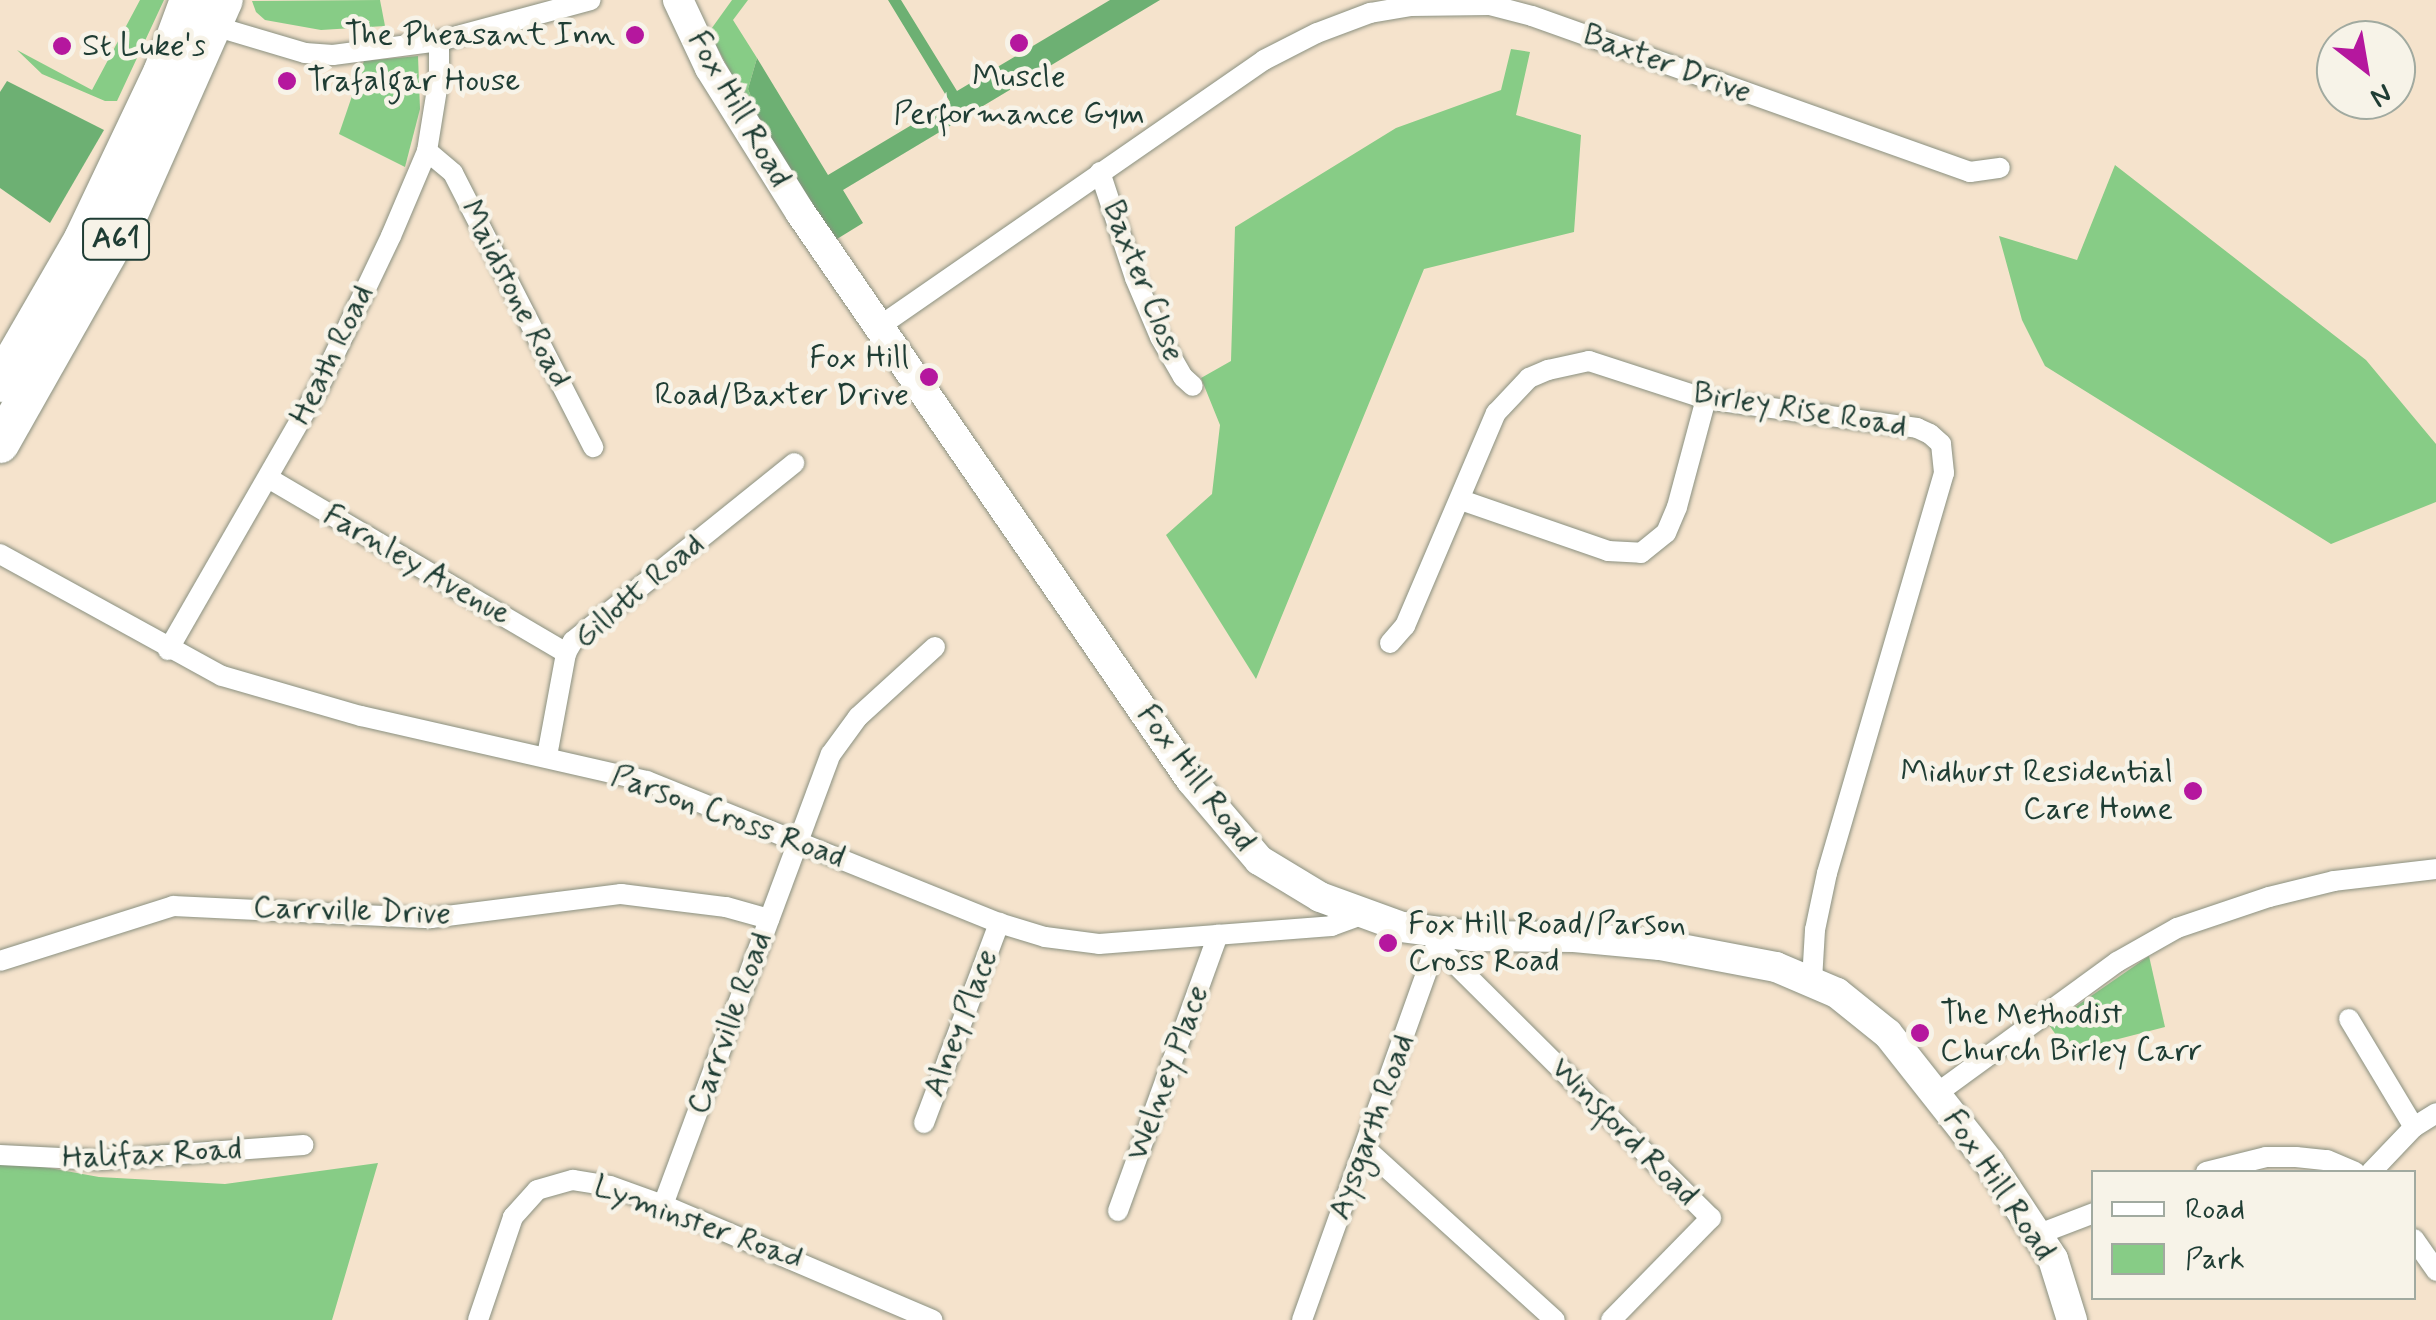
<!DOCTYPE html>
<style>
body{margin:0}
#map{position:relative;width:2436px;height:1320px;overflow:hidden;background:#f5e3cc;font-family:Mynerve,sans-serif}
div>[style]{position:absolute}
.green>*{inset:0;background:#87cc86}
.forest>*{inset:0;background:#6db073}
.roads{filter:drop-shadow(0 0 2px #8a9080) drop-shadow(0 0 2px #8a9080)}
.street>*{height:20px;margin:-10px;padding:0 10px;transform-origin:10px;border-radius:10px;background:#fff}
.secondary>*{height:30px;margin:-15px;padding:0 15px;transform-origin:15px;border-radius:15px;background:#fff}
.highway>*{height:38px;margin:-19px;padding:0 19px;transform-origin:19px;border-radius:19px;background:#fff}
.dots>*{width:28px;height:28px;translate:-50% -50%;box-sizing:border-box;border:5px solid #f7f3e8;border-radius:50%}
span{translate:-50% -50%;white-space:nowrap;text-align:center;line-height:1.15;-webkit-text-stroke:9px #f7f3e8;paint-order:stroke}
.shield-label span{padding:2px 8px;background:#f7f3e8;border:2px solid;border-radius:8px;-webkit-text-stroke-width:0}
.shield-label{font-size:30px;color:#1f3d34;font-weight:700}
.poi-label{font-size:32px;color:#1f3d34}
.right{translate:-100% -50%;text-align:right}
.left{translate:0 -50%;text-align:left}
.street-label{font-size:32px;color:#1f3d34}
.legend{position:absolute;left:2091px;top:1170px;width:325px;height:130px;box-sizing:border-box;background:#f7f3e8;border:2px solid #a1aaa0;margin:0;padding:12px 18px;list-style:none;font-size:30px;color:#1f3d34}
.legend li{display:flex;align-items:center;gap:20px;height:50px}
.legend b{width:50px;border:2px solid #a1aaa0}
.north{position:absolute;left:2316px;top:20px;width:100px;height:100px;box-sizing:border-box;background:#f7f3e8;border:2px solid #a1aaa0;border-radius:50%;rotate:149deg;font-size:28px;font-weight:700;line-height:40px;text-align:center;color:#1f3d34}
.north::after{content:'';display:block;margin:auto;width:35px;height:45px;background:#b5179e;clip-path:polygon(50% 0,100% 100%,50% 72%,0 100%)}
</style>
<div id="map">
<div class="green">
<div style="clip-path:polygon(140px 0,164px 0,117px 101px,105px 101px,42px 74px,17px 50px,92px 90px)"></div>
<div style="clip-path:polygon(380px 0,385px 26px,321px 30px,265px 20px,256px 12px,252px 1px)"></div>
<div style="clip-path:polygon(732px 0,748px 0,733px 20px,757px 58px,748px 89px,770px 146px,709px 32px)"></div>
<div style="clip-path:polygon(1511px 49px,1530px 52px,1516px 115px,1581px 135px,1574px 232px,1424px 269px,1256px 679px,1166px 535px,1212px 494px,1220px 425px,1201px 378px,1231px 361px,1235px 227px,1396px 128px,1501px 90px)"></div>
<div style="clip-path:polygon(418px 56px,420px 109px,405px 167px,339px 134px,364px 61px)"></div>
<div style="clip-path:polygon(2115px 165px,2366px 360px,2436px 444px,2436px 502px,2331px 544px,2045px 366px,2022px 320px,1999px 236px,2077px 260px)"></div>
<div style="clip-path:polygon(2149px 956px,2165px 1027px,2068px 1052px,2049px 1025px)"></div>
<div style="clip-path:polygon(0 1159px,99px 1177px,225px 1184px,378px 1163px,332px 1320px,0 1320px)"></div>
</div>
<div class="forest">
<div style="clip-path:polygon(888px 0,901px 0,957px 91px,1110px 0,1160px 0,843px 190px,863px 223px,837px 239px,770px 146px,748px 89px,757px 58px,828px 175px,950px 102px)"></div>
<div style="clip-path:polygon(7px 81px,104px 130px,50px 223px,0 188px,0 92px)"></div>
</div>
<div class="roads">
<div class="street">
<div style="left:204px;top:23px;width:105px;rotate:16.5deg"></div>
<div style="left:305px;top:53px;width:28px;rotate:4deg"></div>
<div style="left:333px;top:55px;width:107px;rotate:-7.5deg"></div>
<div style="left:439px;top:41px;width:157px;rotate:-15.1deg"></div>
<div style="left:427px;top:151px;width:34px;rotate:40deg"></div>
<div style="left:453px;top:173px;width:308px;rotate:62.9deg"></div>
<div style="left:1100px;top:172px;width:112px;rotate:71.7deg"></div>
<div style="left:1135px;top:278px;width:64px;rotate:67deg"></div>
<div style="left:1160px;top:337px;width:46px;rotate:60.1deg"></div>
<div style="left:1183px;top:377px;width:13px;rotate:42deg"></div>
<div style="left:880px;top:326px;width:467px;rotate:-34.7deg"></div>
<div style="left:1264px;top:60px;width:59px;rotate:-27deg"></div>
<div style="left:1317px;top:33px;width:57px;rotate:-20.7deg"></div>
<div style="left:1370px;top:13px;width:42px;rotate:-9.7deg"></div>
<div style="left:1411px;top:6px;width:79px;rotate:-0.7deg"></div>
<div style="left:1490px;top:5px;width:43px;rotate:14.7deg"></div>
<div style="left:1532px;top:16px;width:465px;rotate:19.6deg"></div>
<div style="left:1970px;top:172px;width:30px;rotate:-8deg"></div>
<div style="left:268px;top:478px;width:346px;rotate:30.4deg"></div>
<div style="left:1461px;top:500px;width:156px;rotate:19.1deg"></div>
<div style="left:1608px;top:551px;width:33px;rotate:3deg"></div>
<div style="left:1641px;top:553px;width:32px;rotate:-39deg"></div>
<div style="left:1666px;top:533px;width:28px;rotate:-67deg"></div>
<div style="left:1677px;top:507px;width:112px;rotate:-75deg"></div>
<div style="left:0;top:554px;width:253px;rotate:28.8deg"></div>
<div style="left:222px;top:676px;width:145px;rotate:16.1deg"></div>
<div style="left:361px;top:716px;width:293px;rotate:12.8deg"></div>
<div style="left:647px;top:781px;width:380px;rotate:22deg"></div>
<div style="left:999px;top:923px;width:48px;rotate:16.9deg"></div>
<div style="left:1045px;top:937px;width:54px;rotate:7.4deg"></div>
<div style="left:1099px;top:944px;width:233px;rotate:-4.4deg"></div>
<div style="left:1331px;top:926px;width:32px;rotate:-20deg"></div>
<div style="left:1390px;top:643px;width:23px;rotate:-49deg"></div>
<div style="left:1405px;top:626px;width:232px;rotate:-66.9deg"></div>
<div style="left:1496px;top:413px;width:48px;rotate:-46.7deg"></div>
<div style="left:1529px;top:378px;width:21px;rotate:-23deg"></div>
<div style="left:1548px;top:370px;width:42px;rotate:-12.4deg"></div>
<div style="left:1589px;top:361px;width:123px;rotate:18deg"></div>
<div style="left:1706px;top:399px;width:213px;rotate:7.8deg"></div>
<div style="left:1917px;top:428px;width:14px;rotate:25deg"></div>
<div style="left:1930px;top:434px;width:15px;rotate:42deg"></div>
<div style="left:1941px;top:444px;width:29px;rotate:84deg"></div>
<div style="left:1944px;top:473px;width:417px;rotate:106.3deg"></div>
<div style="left:1827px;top:873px;width:58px;rotate:101.9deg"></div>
<div style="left:1815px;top:930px;width:50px;rotate:93.4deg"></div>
<div style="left:168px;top:650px;width:303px;rotate:-60.1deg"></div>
<div style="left:319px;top:387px;width:167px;rotate:-64.5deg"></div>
<div style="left:391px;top:236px;width:92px;rotate:-67deg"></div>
<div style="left:427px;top:151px;width:75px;rotate:-80.8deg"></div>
<div style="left:439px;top:77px;width:36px;rotate:-90deg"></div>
<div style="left:547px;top:756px;width:105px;rotate:-79.5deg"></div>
<div style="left:566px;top:653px;width:14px;rotate:-60deg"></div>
<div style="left:573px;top:641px;width:284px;rotate:-38.8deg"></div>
<div style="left:1437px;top:946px;width:386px;rotate:44.8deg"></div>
<div style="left:1711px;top:1218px;width:143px;rotate:134.4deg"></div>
<div style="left:0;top:961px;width:182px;rotate:-17.6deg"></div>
<div style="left:173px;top:906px;width:258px;rotate:2.7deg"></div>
<div style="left:431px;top:918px;width:192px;rotate:-7.2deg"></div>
<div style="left:621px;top:894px;width:106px;rotate:7.1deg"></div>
<div style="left:726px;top:907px;width:45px;rotate:15.6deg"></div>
<div style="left:2349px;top:1019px;width:126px;rotate:59deg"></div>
<div style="left:1936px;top:1094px;width:224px;rotate:-36.1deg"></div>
<div style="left:2117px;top:962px;width:69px;rotate:-29.5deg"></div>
<div style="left:2177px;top:928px;width:97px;rotate:-18.6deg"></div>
<div style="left:2269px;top:897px;width:67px;rotate:-13.8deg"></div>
<div style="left:2334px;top:881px;width:103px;rotate:-6.7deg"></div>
<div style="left:924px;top:1123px;width:214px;rotate:-69.4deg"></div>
<div style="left:1365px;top:1148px;width:256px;rotate:42.2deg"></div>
<div style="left:0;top:1155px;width:100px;rotate:2.9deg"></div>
<div style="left:100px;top:1160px;width:204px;rotate:-4.2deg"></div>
<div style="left:2206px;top:1172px;width:62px;rotate:-14deg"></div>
<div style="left:2266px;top:1157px;width:30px"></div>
<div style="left:2296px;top:1157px;width:31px;rotate:6deg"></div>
<div style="left:2327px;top:1160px;width:30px;rotate:23deg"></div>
<div style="left:2371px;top:1172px;width:62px;rotate:-46.3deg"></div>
<div style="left:2414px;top:1127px;width:26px;rotate:-32deg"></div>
<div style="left:663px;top:1205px;width:481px;rotate:-69.6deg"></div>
<div style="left:831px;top:754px;width:46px;rotate:-53.9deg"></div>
<div style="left:858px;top:717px;width:104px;rotate:-42.3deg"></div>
<div style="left:1118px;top:1211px;width:294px;rotate:-70.1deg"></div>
<div style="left:2039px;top:1234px;width:59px;rotate:-20.9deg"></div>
<div style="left:2414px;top:1239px;width:39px;rotate:55deg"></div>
<div style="left:478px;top:1320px;width:109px;rotate:-71.2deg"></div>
<div style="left:513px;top:1217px;width:36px;rotate:-48deg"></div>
<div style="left:537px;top:1190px;width:37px;rotate:-16deg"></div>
<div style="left:573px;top:1180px;width:37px;rotate:9deg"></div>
<div style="left:610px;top:1186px;width:56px;rotate:19.7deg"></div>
<div style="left:663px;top:1205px;width:293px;rotate:23.1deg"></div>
<div style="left:1302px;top:1320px;width:409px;rotate:-70.3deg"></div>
</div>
<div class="secondary">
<div style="left:678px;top:0;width:75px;rotate:64.8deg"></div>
<div style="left:710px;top:68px;width:170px;rotate:58deg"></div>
<div style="left:800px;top:212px;width:690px;rotate:55.46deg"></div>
<div style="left:1191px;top:780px;width:105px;rotate:49.6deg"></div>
<div style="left:1259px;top:860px;width:71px;rotate:31.2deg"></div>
<div style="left:1320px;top:897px;width:87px;rotate:20.1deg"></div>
<div style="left:1402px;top:927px;width:70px;rotate:7.4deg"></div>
<div style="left:1471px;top:936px;width:103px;rotate:0.6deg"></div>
<div style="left:1574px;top:937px;width:86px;rotate:5.3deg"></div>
<div style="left:1660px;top:945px;width:118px;rotate:10.7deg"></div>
<div style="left:1776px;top:967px;width:66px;rotate:23.1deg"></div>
<div style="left:1837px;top:993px;width:65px;rotate:38.8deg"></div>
<div style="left:1888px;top:1034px;width:163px;rotate:51.7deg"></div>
<div style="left:1989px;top:1162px;width:116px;rotate:56.6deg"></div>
<div style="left:2053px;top:1259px;width:64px;rotate:72.7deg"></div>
</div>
<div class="highway">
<div style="left:0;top:383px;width:166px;rotate:-60deg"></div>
<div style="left:83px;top:239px;width:184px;rotate:-64.6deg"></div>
<div style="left:162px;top:73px;width:78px;rotate:-69.7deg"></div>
<div style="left:0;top:444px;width:254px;rotate:-60.5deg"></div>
<div style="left:125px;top:223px;width:244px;rotate:-66.1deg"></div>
</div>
</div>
<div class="dots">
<div style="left:635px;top:35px;background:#b5179e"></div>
<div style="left:1019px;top:43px;background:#b5179e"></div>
<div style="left:62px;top:46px;background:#b5179e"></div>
<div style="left:287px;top:81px;background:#b5179e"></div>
<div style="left:929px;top:377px;background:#b5179e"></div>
<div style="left:2193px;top:791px;background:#b5179e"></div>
<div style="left:1388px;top:943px;background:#b5179e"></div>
<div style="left:1920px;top:1033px;background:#b5179e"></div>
</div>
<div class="shield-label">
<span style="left:116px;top:239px">A61</span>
</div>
<div class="poi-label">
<span class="right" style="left:615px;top:35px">The Pheasant Inn</span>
<span class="left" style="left:82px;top:46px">St Luke's</span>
<span style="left:1019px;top:96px">Muscle<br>Performance Gym</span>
<span class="left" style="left:307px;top:81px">Trafalgar House</span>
<span class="right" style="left:909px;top:377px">Fox Hill<br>Road/Baxter Drive</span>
<span class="right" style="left:2173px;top:791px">Midhurst Residential<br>Care Home</span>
<span class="left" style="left:1408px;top:943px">Fox Hill Road/Parson<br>Cross Road</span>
<span class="left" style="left:1940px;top:1033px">The Methodist<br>Church Birley Carr</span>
</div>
<div class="street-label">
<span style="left:1667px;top:64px;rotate:20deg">Baxter Drive</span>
<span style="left:739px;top:109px;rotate:60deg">Fox Hill Road</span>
<span style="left:1143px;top:281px;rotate:68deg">Baxter Close</span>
<span style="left:515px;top:294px;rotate:63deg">Maidstone Road</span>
<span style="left:332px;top:355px;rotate:-64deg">Heath Road</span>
<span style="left:1800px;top:410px;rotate:9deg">Birley Rise Road</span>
<span style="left:417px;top:565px;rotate:30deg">Farnley Avenue</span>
<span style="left:639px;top:591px;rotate:-40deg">Gillott Road</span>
<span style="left:1196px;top:778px;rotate:53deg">Fox Hill Road</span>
<span style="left:728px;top:817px;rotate:20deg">Parson Cross Road</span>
<span style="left:352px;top:911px;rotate:2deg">Carrville Drive</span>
<span style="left:730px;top:1023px;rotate:-70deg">Carrville Road</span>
<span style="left:961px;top:1023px;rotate:-69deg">Alney Place</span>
<span style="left:1168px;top:1073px;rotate:-70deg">Welney Place</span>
<span style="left:1372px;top:1127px;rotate:-70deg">Aysgarth Road</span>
<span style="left:1624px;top:1132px;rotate:45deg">Winsford Road</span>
<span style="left:152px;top:1154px;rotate:-3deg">Halifax Road</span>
<span style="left:1999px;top:1185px;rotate:56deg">Fox Hill Road</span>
<span style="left:698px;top:1223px;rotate:20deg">Lyminster Road</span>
</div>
<ul class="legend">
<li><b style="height:12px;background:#fff"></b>Road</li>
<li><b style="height:28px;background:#87cc86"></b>Park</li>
</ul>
<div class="north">N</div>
</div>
